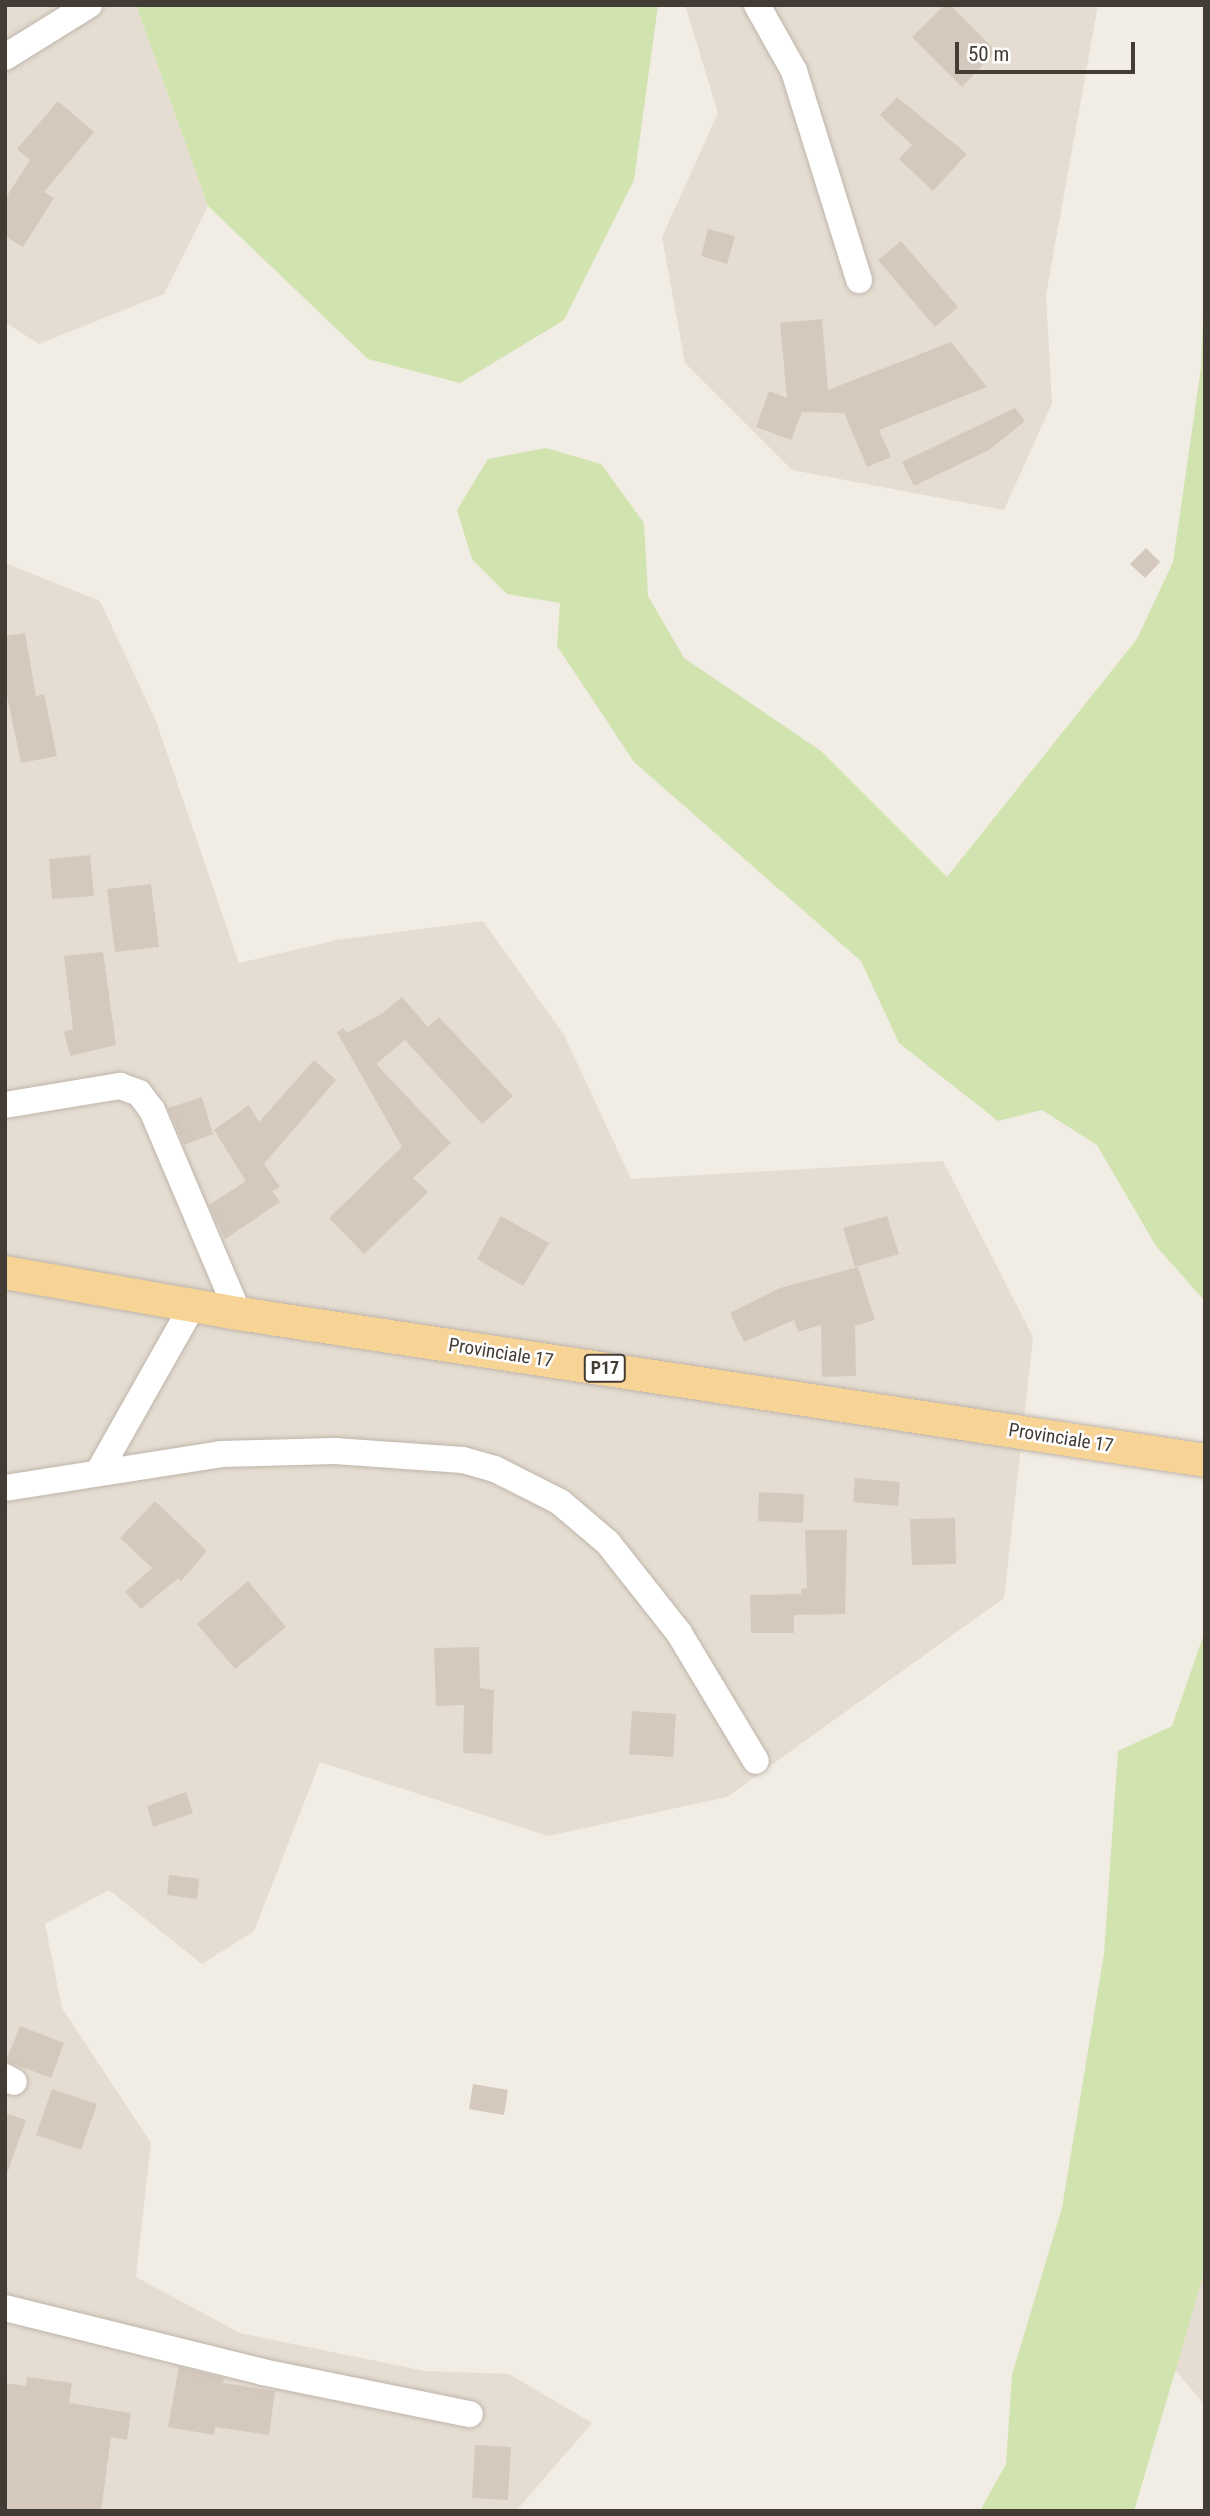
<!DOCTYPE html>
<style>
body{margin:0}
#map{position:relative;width:1210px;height:2516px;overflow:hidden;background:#f1ece4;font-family:"Roboto Condensed",sans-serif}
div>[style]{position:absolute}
.residential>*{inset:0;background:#e5ddd2}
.green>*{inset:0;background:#d1e3ae}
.building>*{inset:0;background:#d5c9bd}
.roads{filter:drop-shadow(0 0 2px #bfb5aa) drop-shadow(0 0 2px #bfb5aa)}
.minor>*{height:26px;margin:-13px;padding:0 13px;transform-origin:13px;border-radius:13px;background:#fff}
.major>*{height:33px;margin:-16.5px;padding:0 16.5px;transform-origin:16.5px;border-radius:16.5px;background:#f8d396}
span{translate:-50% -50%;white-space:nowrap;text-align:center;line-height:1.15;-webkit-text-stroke:5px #fff;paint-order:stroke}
.shield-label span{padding:2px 5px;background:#fff;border:2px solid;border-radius:5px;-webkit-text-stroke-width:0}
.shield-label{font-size:18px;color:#433c34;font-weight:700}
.street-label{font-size:19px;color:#433c34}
.frame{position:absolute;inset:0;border:7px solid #433c34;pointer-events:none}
.scale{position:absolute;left:955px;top:42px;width:180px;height:32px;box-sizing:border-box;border:4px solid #433c34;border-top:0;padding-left:9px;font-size:21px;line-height:24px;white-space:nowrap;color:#433c34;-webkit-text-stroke:5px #fff;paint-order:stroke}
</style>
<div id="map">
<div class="residential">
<div style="clip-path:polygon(5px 5px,136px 5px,208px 206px,164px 294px,39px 344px,5px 322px)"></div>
<div style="clip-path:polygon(685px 5px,1098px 5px,1046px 295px,1052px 403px,1004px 510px,792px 470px,685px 363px,662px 237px,718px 113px)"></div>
<div style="clip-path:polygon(5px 563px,100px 601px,156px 721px,239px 963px,337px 940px,483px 921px,564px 1035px,631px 1179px,943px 1161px,1033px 1337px,1004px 1598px,727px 1797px,548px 1836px,320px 1762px,254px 1931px,202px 1964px,109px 1890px,45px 1924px,62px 2008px,151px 2143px,136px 2277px,240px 2333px,425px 2371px,509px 2374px,592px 2423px,516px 2511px,5px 2511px)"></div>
<div style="clip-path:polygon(1205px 2270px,1205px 2405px,1175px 2370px)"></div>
</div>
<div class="green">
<div style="clip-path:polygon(136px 5px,658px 5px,634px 180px,564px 320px,460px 383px,368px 359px,208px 206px)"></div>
<div style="clip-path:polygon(1205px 259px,1205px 1301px,1156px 1246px,1097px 1145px,1042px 1110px,998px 1121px,899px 1043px,861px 961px,634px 762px,557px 646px,560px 603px,507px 594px,472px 559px,457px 510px,488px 459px,546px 448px,601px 464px,644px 523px,648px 596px,684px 658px,821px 751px,947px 877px,1137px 639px,1173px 562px,1201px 368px)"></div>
<div style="clip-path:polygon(1205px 1631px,1205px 2270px,1134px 2511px,980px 2511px,1006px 2464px,1012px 2375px,1062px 2208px,1104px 1954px,1118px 1751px,1172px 1726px)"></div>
</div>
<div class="building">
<div style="clip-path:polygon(945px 5px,950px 5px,996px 51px,962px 87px,912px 37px)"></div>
<div style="clip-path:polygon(897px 97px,967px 154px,933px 191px,899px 159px,912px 145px,880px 115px)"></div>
<div style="clip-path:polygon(58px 101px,94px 132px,44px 192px,54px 198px,23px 247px,5px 236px,5px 199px,30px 160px,17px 149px)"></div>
<div style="clip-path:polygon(708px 229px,735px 236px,727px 264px,701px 256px)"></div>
<div style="clip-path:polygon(901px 241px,958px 307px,935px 327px,878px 260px)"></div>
<div style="clip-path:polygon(822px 319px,828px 390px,951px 342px,987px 387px,879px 430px,891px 457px,867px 467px,844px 413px,802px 412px,791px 440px,756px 427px,769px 391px,787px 398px,780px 323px)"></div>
<div style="clip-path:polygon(1015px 408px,1025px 421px,989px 450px,914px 486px,902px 462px)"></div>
<div style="clip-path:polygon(1146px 548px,1160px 562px,1145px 578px,1130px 564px)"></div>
<div style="clip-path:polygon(25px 633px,36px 696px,44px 694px,57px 756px,21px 763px,5px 686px,5px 636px)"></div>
<div style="clip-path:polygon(90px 855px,94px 896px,52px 899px,49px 859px)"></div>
<div style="clip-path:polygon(151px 884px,159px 947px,115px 952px,107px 889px)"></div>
<div style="clip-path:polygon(103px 952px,116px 1045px,70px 1056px,64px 1032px,73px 1029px,64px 956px)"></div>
<div style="clip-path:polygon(402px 997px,428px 1027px,439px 1017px,513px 1096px,482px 1124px,405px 1040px,376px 1064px,451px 1143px,413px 1178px,428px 1192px,364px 1254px,329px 1218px,402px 1147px,337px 1032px,343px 1028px,347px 1033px,383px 1013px)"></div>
<div style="clip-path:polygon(314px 1060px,336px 1080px,264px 1164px,280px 1187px,272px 1191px,280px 1202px,225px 1239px,209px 1205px,246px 1181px,214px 1130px,249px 1105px,259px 1122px)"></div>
<div style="clip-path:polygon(202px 1097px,213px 1134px,184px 1145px,168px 1108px)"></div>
<div style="clip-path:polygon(501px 1216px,549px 1243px,523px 1286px,477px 1259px)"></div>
<div style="clip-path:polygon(887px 1216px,899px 1254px,855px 1267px,843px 1228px)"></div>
<div style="clip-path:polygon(858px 1267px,875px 1320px,855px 1326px,856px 1376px,822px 1377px,821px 1325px,798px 1332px,794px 1320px,744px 1342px,730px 1313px,780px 1288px)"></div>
<div style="clip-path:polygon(855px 1478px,900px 1482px,898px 1506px,853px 1502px)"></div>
<div style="clip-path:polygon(759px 1492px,804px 1494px,803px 1523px,758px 1521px)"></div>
<div style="clip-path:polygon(155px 1501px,207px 1551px,181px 1581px,178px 1578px,141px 1609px,125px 1592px,152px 1568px,120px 1538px)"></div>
<div style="clip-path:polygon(955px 1518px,956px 1564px,912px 1565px,910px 1519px)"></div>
<div style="clip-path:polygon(805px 1530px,847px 1530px,845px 1614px,794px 1615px,794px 1633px,751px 1633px,750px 1595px,801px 1594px,801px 1589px,807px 1588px)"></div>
<div style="clip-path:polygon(248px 1581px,286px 1627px,235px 1669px,197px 1624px)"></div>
<div style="clip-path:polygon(479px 1647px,480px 1688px,494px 1690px,492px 1754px,463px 1753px,464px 1705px,436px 1706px,434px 1648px)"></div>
<div style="clip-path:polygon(632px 1711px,676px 1714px,673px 1757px,629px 1754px)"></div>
<div style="clip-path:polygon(186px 1792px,193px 1813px,153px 1827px,147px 1806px)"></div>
<div style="clip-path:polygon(169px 1875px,199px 1879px,197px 1899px,167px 1895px)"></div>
<div style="clip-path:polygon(20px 2026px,64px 2043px,51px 2078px,6px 2061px)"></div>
<div style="clip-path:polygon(473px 2084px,508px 2090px,504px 2115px,469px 2109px)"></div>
<div style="clip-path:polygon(52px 2089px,97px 2104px,81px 2150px,36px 2135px)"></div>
<div style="clip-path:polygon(5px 2113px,26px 2120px,8px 2171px,5px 2171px)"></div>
<div style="clip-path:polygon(179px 2367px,224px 2378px,223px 2383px,275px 2391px,269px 2435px,215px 2427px,214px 2435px,168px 2427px)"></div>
<div style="clip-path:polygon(27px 2377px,72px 2383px,69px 2403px,131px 2413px,127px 2440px,111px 2437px,101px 2511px,5px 2511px,5px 2383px,26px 2386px)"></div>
<div style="clip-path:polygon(475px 2445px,511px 2447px,508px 2500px,472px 2498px)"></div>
</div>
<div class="roads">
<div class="minor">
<div style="left:757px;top:5px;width:76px;rotate:60.7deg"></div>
<div style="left:794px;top:71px;width:219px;rotate:72.7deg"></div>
<div style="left:5px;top:57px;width:99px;rotate:-31.8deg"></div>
<div style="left:5px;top:1105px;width:117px;rotate:-9.4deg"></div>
<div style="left:120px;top:1086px;width:20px;rotate:20deg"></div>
<div style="left:139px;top:1093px;width:21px;rotate:53deg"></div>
<div style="left:152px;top:1110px;width:220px;rotate:67deg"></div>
<div style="left:99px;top:1471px;width:191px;rotate:-60.5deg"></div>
<div style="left:5px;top:1488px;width:219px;rotate:-8.9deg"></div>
<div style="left:221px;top:1454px;width:114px;rotate:-1.5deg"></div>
<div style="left:335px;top:1451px;width:128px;rotate:4deg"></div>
<div style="left:463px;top:1460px;width:33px;rotate:16deg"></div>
<div style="left:495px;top:1469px;width:73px;rotate:26.9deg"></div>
<div style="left:560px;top:1502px;width:63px;rotate:40.5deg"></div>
<div style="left:608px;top:1543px;width:115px;rotate:51.7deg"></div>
<div style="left:679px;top:1633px;width:149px;rotate:59deg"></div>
<div style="left:5px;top:2077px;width:10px;rotate:29deg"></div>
<div style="left:5px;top:2308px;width:266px;rotate:13.9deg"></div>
<div style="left:263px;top:2372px;width:211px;rotate:11.5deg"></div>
</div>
<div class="major">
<div style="left:5px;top:1272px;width:237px;rotate:10deg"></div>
<div style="left:238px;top:1313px;width:978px;rotate:8.64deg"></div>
</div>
</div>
<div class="shield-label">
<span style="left:605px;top:1368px">P17</span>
</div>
<div class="street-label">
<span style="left:501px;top:1353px;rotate:9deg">Provinciale 17</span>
<span style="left:1061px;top:1438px;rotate:9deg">Provinciale 17</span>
</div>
<div class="frame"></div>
<div class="scale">50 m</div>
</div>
